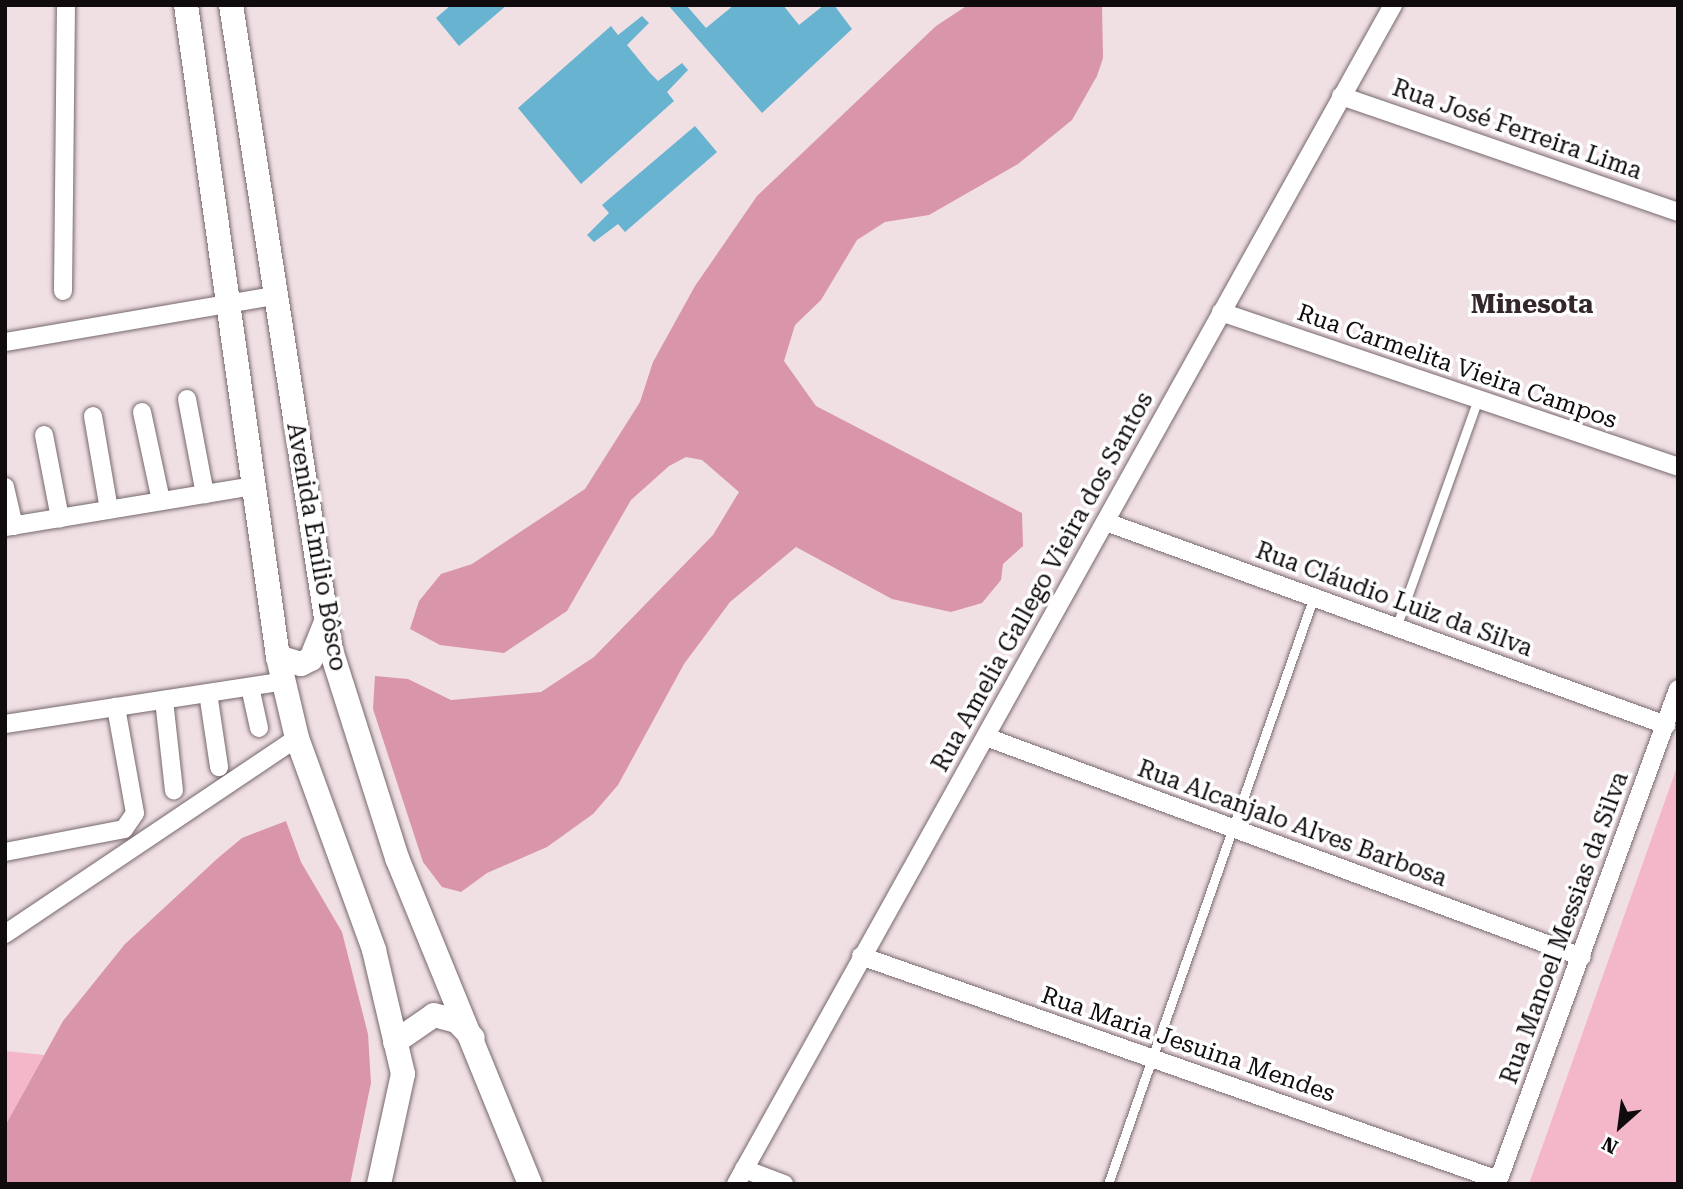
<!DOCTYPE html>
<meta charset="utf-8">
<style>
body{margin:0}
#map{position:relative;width:1683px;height:1189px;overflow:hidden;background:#f0e0e4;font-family:"Roboto Serif",serif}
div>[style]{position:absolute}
.green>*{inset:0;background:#f4b6c9}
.forest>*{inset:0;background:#d995aa}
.building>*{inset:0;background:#67b3d0}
.roads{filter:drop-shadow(0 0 2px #76686c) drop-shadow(0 0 2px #76686c)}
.service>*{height:9px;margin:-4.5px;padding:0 4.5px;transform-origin:4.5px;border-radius:4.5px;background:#fff}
.minor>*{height:18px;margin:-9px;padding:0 9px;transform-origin:9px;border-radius:9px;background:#fff}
.secondary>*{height:24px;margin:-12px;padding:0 12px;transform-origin:12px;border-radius:12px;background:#fff}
span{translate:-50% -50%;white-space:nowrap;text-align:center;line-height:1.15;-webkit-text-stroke:7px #fff;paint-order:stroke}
.street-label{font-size:24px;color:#100b0d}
.neighbourhood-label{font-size:26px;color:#33272b;font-weight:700}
.frame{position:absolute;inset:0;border:7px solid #100b0d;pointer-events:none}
.north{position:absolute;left:1585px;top:1091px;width:70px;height:70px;-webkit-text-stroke:5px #fff;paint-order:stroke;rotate:208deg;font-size:19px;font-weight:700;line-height:28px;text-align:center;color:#100b0d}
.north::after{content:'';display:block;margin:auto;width:24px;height:32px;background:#100b0d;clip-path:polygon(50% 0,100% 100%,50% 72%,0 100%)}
</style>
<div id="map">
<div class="green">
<div style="clip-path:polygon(1678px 764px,1678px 1184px,1529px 1184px)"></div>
<div style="clip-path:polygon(5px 1051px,44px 1055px,5px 1126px)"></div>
</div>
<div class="forest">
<div style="clip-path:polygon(968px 5px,1102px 5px,1103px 58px,1097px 76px,1072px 120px,1018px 164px,929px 215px,885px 222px,857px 240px,821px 300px,795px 325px,784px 361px,816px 406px,1022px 513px,1023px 546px,1003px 564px,1001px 580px,982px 603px,951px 612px,892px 599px,796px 547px,730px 602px,684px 664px,618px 785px,593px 814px,547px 847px,487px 873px,461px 892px,442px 887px,423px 862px,373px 709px,375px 676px,408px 679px,451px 700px,541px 692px,594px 657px,713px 535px,739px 492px,702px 460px,686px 457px,669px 466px,631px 500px,567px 611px,504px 653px,440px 645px,410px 629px,419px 601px,441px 574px,472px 564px,585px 489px,640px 402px,653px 362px,695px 286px,757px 196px,936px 26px)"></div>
<div style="clip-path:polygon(286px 821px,301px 862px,342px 932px,368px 1034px,371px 1083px,350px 1184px,5px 1184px,5px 1126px,63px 1021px,125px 944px,218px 858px,242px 838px)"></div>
</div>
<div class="building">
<div style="clip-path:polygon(451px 5px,507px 5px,459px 46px,436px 18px)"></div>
<div style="clip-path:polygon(668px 5px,686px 5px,706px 28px,734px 5px,783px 5px,799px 25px,824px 5px,834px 5px,852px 29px,762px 113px)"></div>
<div style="clip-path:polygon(642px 16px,649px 23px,627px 45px,650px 73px,658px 81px,682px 63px,688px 70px,667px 92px,674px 101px,581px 184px,518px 108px,611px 26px,618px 35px)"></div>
<div style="clip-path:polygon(695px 126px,717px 152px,625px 232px,618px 224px,594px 242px,587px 235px,609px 213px,602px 205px)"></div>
</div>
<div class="roads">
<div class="service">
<div style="left:1397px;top:625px;width:238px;rotate:-70.3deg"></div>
<div style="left:1108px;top:1184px;width:623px;rotate:-70.69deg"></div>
</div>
<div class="minor">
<div style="left:1341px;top:96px;width:356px;rotate:19deg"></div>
<div style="left:63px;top:291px;width:286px;rotate:-89.4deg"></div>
<div style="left:1221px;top:312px;width:483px;rotate:18.7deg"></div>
<div style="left:5px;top:342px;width:273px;rotate:-9.7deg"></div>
<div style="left:187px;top:399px;width:97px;rotate:79.3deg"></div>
<div style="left:142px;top:412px;width:91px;rotate:77.9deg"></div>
<div style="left:93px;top:416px;width:95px;rotate:80.3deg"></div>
<div style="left:44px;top:435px;width:85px;rotate:79.1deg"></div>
<div style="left:5px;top:487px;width:40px;rotate:77deg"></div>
<div style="left:1106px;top:522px;width:596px;rotate:19.93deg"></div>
<div style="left:5px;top:527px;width:251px;rotate:-9.4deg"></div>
<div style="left:250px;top:687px;width:42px;rotate:77.6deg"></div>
<div style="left:208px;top:693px;width:75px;rotate:81.5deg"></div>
<div style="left:164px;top:700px;width:91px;rotate:83.7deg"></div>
<div style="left:5px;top:724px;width:283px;rotate:-8.7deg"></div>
<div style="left:986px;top:737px;width:635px;rotate:20.26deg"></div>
<div style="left:5px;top:852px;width:121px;rotate:-10.9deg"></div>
<div style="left:124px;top:829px;width:19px;rotate:-55deg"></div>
<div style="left:135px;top:813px;width:108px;rotate:-100.2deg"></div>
<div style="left:5px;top:934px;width:352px;rotate:-33.9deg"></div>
<div style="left:861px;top:956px;width:675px;rotate:19.37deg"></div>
<div style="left:744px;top:1169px;width:43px;rotate:20.6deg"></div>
<div style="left:736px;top:1184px;width:1350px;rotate:-60.87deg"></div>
<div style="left:1497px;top:1184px;width:527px;rotate:-69.91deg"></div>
</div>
<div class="secondary">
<div style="left:186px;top:5px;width:658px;rotate:81.97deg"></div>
<div style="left:278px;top:657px;width:83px;rotate:76.8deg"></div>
<div style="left:297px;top:738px;width:226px;rotate:70deg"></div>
<div style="left:374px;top:950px;width:127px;rotate:76.8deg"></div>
<div style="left:403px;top:1074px;width:113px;rotate:102.3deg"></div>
<div style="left:231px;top:5px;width:653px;rotate:81.19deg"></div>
<div style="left:331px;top:650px;width:218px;rotate:72.4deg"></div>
<div style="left:397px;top:858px;width:352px;rotate:67.8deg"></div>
<div style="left:278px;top:657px;width:24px;rotate:17deg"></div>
<div style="left:301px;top:664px;width:11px;rotate:-27deg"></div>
<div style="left:311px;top:659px;width:37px;rotate:-68deg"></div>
<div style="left:395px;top:1042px;width:47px;rotate:-34.7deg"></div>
<div style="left:434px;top:1015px;width:24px;rotate:15deg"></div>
<div style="left:457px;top:1021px;width:23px;rotate:47deg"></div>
</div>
</div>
<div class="street-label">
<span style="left:1517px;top:130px;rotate:19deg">Rua José Ferreira Lima</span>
<span style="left:1457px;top:367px;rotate:19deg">Rua Carmelita Vieira Campos</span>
<span style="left:316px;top:547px;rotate:80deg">Avenida Emílio Bôsco</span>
<span style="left:1043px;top:582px;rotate:-61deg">Rua Amelia Gallego Vieira dos Santos</span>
<span style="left:1394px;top:600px;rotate:20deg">Rua Cláudio Luiz da Silva</span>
<span style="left:1292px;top:824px;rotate:20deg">Rua Alcanjalo Alves Barbosa</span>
<span style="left:1565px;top:928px;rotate:-70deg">Rua Manoel Messias da Silva</span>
<span style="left:1188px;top:1045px;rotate:19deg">Rua Maria Jesuina Mendes</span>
</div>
<div class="neighbourhood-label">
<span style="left:1532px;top:305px">Minesota</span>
</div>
<div class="frame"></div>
<div class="north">N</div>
</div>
